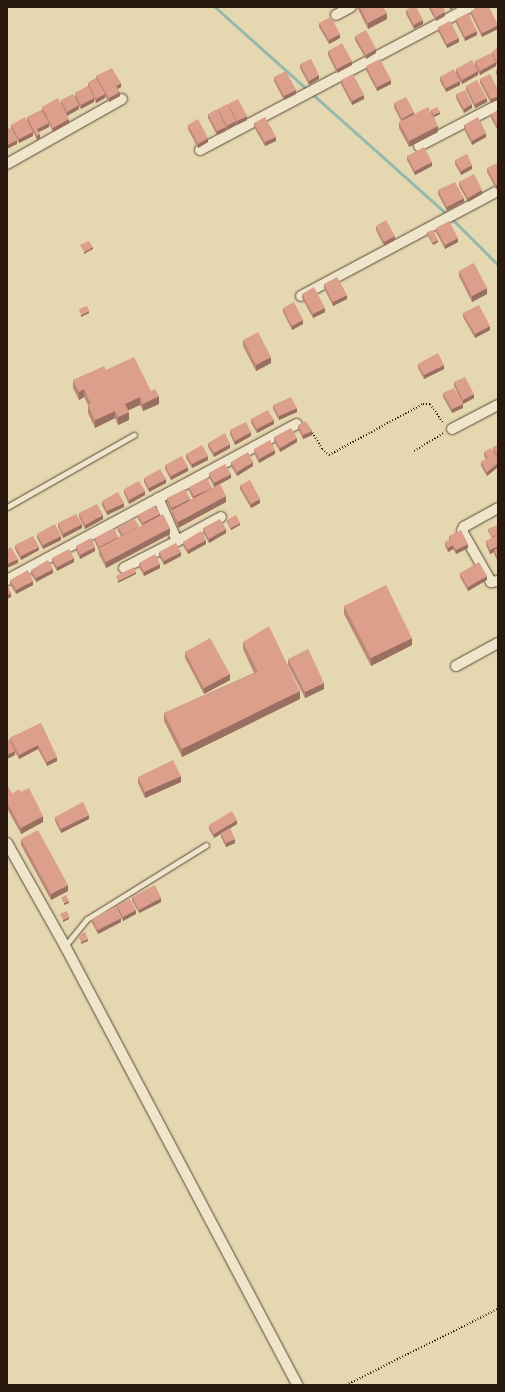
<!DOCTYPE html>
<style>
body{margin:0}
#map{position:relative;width:505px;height:1392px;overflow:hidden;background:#e5d7af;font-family:"IM FELL Great Primer",serif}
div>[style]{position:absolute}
.stream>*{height:3px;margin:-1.5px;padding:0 1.5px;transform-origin:1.5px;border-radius:1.5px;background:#96b9ae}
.path>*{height:2px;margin-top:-1px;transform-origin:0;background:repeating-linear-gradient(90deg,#291910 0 1px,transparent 0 3px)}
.roads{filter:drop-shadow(0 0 1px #584838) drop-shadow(0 0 1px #584838)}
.service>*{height:5px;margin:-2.5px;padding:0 2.5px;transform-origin:2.5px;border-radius:2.5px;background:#eee5cb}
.minor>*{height:10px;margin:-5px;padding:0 5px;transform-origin:5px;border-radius:5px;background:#eee5cb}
.wall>*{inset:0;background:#bc8978}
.shaded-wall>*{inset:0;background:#996f62}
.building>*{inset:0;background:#db9f8c}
span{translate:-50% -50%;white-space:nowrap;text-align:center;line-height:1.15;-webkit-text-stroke:3px #eee5cb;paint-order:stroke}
.frame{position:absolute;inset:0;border:8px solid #291910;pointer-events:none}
</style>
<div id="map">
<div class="stream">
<div style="left:215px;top:7px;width:315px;rotate:41.8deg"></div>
<div style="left:450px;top:217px;width:68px;rotate:45deg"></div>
</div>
<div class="path">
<div style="left:311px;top:430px;width:22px;rotate:60deg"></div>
<div style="left:322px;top:449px;width:9px;rotate:41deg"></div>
<div style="left:329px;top:455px;width:107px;rotate:-28.5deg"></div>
<div style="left:423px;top:404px;width:7px"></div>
<div style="left:430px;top:404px;width:24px;rotate:55deg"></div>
<div style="left:414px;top:451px;width:35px;rotate:-31deg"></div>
<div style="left:346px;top:1385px;width:170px;rotate:-26.6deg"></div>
</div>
<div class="roads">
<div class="service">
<div style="left:7px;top:507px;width:146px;rotate:-29.6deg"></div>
<div style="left:65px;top:946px;width:35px;rotate:-51deg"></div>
<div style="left:87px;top:919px;width:140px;rotate:-31.9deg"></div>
</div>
<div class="minor">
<div style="left:336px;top:15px;width:17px;rotate:-28deg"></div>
<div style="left:419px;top:146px;width:89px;rotate:-27.4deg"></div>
<div style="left:200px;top:150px;width:306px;rotate:-27.9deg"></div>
<div style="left:7px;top:164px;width:132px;rotate:-29.5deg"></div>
<div style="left:301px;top:296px;width:223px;rotate:-28.1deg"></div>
<div style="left:452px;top:429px;width:52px;rotate:-27.6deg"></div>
<div style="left:498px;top:508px;width:39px;rotate:151deg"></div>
<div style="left:464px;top:527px;width:4px;rotate:117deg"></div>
<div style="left:462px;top:531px;width:59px;rotate:60.4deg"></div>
<div style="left:491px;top:582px;width:7px;rotate:-8deg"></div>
<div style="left:177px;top:541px;width:50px;rotate:-28.6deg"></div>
<div style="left:124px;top:568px;width:59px;rotate:-27deg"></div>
<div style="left:177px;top:541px;width:47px;rotate:-113.8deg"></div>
<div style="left:7px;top:580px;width:329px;rotate:-28.3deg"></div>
<div style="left:456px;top:666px;width:48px;rotate:-28.7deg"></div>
<div style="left:7px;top:843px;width:118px;rotate:60.6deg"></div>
<div style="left:65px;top:946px;width:497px;rotate:62.1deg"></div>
</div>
</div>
<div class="wall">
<div style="clip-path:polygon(357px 7px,383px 7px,387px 19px,368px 29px)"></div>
<div style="clip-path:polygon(428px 7px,447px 7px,443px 9px,445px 16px,436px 21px)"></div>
<div style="clip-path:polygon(489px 7px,482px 37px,471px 15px,471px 11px)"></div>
<div style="clip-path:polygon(406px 10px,423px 24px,414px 29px,406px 14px)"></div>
<div style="clip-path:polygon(456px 19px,477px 35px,465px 41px,456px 23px)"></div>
<div style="clip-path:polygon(319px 23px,340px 38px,329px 44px,319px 27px)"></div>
<div style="clip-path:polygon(438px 27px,459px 42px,447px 48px,438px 31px)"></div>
<div style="clip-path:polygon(355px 36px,376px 53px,366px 59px,355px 40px)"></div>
<div style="clip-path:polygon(498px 48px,497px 66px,496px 63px,496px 66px,480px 75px,478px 72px,478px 75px,462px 84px,460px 81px,460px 85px,446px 92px,440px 81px,440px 77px,456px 72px,456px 69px,475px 65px,475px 61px,492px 55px,492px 52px)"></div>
<div style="clip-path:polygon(328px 51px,352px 65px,337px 73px,328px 55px)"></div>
<div style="clip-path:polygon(300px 64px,319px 79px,309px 85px,300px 68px)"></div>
<div style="clip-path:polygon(366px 66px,391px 84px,377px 91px,366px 70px)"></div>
<div style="clip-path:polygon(498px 69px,498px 78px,496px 74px,496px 70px)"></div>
<div style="clip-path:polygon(96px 76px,121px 87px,118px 89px,120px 96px,109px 102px,105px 96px,105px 98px,96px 103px,94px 99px,94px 102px,81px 109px,79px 106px,79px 109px,67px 116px,69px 123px,53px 132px,49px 124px,49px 127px,39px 132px,40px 138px,37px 140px,33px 132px,33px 136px,19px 143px,11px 129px,11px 125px,27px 121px,27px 117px,42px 110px,42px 107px,61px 104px,61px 100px,75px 97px,75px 93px,88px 86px,88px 83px,96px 78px)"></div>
<div style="clip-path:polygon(274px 77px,296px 94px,284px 100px,274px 81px)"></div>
<div style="clip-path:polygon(480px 79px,498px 90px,491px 103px,480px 83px)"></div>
<div style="clip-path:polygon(341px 80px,364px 99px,352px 105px,341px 84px)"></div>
<div style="clip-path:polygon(466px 86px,487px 102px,475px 108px,466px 90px)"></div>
<div style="clip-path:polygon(456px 94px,472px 108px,464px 113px,456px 98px)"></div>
<div style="clip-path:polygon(394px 103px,414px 114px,431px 112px,431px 110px,440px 114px,434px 117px,438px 132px,409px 147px,399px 128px,399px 122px,401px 121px,394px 107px)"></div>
<div style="clip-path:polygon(228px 104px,247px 120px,237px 125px,236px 122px,236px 125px,227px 130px,226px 127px,226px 131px,217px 135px,208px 118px,208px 114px,218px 113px,218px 109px,228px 107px)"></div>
<div style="clip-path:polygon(498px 111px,498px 128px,497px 129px,491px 118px,491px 114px)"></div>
<div style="clip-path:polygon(254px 123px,276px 141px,265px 146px,254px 127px)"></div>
<div style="clip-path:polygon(188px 125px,208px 142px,198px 148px,188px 129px)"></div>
<div style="clip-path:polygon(464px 125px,486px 137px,472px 145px,464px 129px)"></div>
<div style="clip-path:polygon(407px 156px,432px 166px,415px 175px,407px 160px)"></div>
<div style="clip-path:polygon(455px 160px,472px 169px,461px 175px,455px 164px)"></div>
<div style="clip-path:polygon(498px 166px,498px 188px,496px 189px,487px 172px,487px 168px)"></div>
<div style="clip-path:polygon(459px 182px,482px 194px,468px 202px,459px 186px)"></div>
<div style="clip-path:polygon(438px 190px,464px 202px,447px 211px,438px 194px)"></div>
<div style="clip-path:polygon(376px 226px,395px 240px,384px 246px,376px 230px)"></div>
<div style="clip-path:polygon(436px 228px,458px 242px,445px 249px,436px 232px)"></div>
<div style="clip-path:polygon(427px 232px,438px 242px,433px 245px,427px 234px)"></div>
<div style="clip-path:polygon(459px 271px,487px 294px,472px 302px,459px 276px)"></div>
<div style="clip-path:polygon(324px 284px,347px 299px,333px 306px,324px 288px)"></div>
<div style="clip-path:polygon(302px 294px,325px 312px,313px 318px,302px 298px)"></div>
<div style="clip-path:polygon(283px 308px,303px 324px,292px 330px,283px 312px)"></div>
<div style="clip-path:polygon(463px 313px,490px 330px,475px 338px,463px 317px)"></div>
<div style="clip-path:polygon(243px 340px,271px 363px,256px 371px,243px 346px)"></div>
<div style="clip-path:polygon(418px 364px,444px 369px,424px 379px,418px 368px)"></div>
<div style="clip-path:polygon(106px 370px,151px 391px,159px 404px,143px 411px,140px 405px,128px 410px,129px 420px,118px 425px,115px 418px,95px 428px,88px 413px,88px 405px,84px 397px,79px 400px,73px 388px,73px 380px)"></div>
<div style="clip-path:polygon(454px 382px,474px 398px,463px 404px,454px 386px)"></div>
<div style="clip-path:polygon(443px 393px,463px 408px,452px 413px,443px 397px)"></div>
<div style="clip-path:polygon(273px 405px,297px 412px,279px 420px,273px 409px)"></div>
<div style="clip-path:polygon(251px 419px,274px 424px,257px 433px,251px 423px)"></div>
<div style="clip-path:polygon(298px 425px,312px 435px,303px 439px,298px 429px)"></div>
<div style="clip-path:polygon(230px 430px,251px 436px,235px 445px,230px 434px)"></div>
<div style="clip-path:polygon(274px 437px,297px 442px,280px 452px,274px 441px)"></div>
<div style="clip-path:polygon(208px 443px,230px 448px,214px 457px,208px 447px)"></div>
<div style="clip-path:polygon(498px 445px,498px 467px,487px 476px,481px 466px,481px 462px,486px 459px,484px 456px,484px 452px,493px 451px,493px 447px)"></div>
<div style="clip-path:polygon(254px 449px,275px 454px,259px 463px,254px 453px)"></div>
<div style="clip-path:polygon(186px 454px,208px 460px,192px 468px,186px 458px)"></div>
<div style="clip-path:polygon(231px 462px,253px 466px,237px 476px,231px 466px)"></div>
<div style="clip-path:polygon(165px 465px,188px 471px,171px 480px,165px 469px)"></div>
<div style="clip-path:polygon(209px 473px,231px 478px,214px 487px,209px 477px)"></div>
<div style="clip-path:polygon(144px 478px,166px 483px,149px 492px,144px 482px)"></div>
<div style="clip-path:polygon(240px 485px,260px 503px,251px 508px,240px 489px)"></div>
<div style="clip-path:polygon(189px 487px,212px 489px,226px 502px,178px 528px,172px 516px,172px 512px,167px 502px,167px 498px,190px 500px,193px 499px,189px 491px)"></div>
<div style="clip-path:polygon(124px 489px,145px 495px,129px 504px,124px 493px)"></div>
<div style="clip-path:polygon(102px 501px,124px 507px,107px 515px,102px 505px)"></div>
<div style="clip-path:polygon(79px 513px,103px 519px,85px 529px,79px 517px)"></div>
<div style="clip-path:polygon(138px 515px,160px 516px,170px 534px,106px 568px,99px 554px,99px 551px,95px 542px,95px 538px,118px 538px,121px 536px,118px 531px,118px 527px,139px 527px,142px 525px,138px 519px)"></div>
<div style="clip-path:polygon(227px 520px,240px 525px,231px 530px,227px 522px)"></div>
<div style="clip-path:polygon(58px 523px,82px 528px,63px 538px,58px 527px)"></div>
<div style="clip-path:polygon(203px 528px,226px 533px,209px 543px,203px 532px)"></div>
<div style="clip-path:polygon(498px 528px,498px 562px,494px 554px,494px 552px,490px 554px,486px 545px,486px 541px,492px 538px,488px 531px,488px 529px)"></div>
<div style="clip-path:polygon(37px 534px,61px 540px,43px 549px,37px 538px)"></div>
<div style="clip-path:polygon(449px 536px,468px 548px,456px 554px,453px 549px,448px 552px,445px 546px,445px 542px,449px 540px)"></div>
<div style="clip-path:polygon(183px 542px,206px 544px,188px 554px,183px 546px)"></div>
<div style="clip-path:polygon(15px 545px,39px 550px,21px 560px,15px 549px)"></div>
<div style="clip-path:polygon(76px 546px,95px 551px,80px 559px,76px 550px)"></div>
<div style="clip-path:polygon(159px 552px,181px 556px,164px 565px,159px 556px)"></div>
<div style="clip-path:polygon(52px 558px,74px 562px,57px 571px,52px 562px)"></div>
<div style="clip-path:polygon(139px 563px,160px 568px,144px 576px,139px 567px)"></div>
<div style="clip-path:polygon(31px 570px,53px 573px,36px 582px,31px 574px)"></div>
<div style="clip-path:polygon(460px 573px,487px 580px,468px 591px,460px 577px)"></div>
<div style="clip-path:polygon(10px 580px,33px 585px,16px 594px,10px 584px)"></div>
<div style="clip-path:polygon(344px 606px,412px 645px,371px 666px,344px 614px)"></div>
<div style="clip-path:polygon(243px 642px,300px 699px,182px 757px,164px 721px,164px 713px,254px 673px,243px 649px)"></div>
<div style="clip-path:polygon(185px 652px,230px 680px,204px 694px,185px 658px)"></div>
<div style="clip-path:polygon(288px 659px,324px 689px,305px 698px,288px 665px)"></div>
<div style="clip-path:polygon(41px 723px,57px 761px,47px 766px,38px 749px,19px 759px,15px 752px,15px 755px,7px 759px,7px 741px,10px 742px,10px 738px)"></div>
<div style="clip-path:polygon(138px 777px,181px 782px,145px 798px,138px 783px)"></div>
<div style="clip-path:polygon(7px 785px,12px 794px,43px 822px,21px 834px,7px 808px)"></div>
<div style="clip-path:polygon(55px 817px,89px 819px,61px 833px,55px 821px)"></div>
<div style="clip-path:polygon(237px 824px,229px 829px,235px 843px,226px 847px,221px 837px,221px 834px,214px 838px,209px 829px,209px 825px)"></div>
<div style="clip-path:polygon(21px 839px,68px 891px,51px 900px,21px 845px)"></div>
<div style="clip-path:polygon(132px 897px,161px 902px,139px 913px,132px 901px)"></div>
<div style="clip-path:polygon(117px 905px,136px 914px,123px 921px,117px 909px)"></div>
<div style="clip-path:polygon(92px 919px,121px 922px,98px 934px,92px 923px)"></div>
</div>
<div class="shaded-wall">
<div style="clip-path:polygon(450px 7px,455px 7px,450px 10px)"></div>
<div style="clip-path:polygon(445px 12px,445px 16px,436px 21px,436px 17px)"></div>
<div style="clip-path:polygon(387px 13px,387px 19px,368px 29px,368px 23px)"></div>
<div style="clip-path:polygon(423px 20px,423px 24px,414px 29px,414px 25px)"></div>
<div style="clip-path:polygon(498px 25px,498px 29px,482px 37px,482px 33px)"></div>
<div style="clip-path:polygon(477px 31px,477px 35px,465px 41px,465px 37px)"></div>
<div style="clip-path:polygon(340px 34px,340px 38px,329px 44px,329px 40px)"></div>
<div style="clip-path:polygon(459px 38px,459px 42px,447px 48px,447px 44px)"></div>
<div style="clip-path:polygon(376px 49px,376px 53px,366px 59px,366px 55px)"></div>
<div style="clip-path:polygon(352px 61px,352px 65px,337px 73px,337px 69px)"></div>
<div style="clip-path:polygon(496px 62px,496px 66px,480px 75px,480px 71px)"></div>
<div style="clip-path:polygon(478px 71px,478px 75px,462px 84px,462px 80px)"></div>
<div style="clip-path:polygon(319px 75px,319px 79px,309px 85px,309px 81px)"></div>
<div style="clip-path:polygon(391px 80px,391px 84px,377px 91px,377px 87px)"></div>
<div style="clip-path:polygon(460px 81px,460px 85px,446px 92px,446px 88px)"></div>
<div style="clip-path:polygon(121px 83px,121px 87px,116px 90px,116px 86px)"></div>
<div style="clip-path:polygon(296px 90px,296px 94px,284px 100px,284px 96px)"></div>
<div style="clip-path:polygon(120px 92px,120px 96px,109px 102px,109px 98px)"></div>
<div style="clip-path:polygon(105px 94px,105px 98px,96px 103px,96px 99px)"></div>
<div style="clip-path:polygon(364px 95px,364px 99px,352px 105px,352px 101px)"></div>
<div style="clip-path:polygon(498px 96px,498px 100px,491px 103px,491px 99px)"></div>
<div style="clip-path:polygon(94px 98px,94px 102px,81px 109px,81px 105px)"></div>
<div style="clip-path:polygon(487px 98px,487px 102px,475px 108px,475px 104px)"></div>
<div style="clip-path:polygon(472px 104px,472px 108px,464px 113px,464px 109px)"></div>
<div style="clip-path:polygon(79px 105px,79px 109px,67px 116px,67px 112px)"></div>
<div style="clip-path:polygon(414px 112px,414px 116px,402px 123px,402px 119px)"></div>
<div style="clip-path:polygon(440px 112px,440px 114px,434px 117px,434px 115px)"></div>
<div style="clip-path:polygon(247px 116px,247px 120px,237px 125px,237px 121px)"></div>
<div style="clip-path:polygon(69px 119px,69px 123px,53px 132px,53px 128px)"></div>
<div style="clip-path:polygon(236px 121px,236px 125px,227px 130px,227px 126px)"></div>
<div style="clip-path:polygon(49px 123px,49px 127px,37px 133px,37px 129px)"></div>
<div style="clip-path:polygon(438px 126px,438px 132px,409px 147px,409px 141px)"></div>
<div style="clip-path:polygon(226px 127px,226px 131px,217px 135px,217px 131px)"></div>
<div style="clip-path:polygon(33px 132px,33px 136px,19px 143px,19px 139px)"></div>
<div style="clip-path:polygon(486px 133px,486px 137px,472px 145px,472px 141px)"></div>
<div style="clip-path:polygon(40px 134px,40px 138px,37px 140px,37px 136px)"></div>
<div style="clip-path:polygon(276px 137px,276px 141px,265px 146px,265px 142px)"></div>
<div style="clip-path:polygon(208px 138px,208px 142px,198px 148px,198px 144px)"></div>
<div style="clip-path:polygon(17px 140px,17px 144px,7px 149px,7px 145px)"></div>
<div style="clip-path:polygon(432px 162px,432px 166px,415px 175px,415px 171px)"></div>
<div style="clip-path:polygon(472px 165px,472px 169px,461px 175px,461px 171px)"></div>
<div style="clip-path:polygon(498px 184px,498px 188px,496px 189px,496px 185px)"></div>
<div style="clip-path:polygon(482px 190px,482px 194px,468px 202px,468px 198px)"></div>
<div style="clip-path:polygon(464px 198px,464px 202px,447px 211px,447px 207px)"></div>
<div style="clip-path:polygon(395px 236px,395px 240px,384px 246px,384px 242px)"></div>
<div style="clip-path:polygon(458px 238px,458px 242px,445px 249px,445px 245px)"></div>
<div style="clip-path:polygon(438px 240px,438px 242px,433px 245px,433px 243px)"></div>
<div style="clip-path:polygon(93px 247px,93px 249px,84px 254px,84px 252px)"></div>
<div style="clip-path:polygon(487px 288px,487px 294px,472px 302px,472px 296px)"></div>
<div style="clip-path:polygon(347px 295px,347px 299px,333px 306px,333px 302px)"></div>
<div style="clip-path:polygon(325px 308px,325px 312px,313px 318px,313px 314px)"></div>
<div style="clip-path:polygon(89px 311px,89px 313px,81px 317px,81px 315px)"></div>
<div style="clip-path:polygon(303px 320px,303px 324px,292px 330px,292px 326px)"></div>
<div style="clip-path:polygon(490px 326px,490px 330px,475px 338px,475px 334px)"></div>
<div style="clip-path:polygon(271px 357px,271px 363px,256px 371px,256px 365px)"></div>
<div style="clip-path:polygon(444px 365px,444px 369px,424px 379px,424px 375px)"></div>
<div style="clip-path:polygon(84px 389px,84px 397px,79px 400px,79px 392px)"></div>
<div style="clip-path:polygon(474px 394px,474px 398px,463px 404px,463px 400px)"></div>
<div style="clip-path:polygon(159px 396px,159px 404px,143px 411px,143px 404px)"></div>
<div style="clip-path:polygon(140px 397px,140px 405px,125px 412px,125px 404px)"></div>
<div style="clip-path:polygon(463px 404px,463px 408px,452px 413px,452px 409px)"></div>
<div style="clip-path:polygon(297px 408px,297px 412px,279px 420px,279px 416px)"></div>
<div style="clip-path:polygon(115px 411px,115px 418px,95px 428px,95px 420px)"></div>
<div style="clip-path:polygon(129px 412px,129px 420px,118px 425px,118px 417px)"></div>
<div style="clip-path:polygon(274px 420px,274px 424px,257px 433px,257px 429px)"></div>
<div style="clip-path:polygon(312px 431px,312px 435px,303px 439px,303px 435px)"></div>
<div style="clip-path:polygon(251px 432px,251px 436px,235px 445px,235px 441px)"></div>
<div style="clip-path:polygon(297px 438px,297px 442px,280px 452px,280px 448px)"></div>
<div style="clip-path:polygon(230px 444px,230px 448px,214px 457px,214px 453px)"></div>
<div style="clip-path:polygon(275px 450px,275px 454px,259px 463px,259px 459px)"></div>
<div style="clip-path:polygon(208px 456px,208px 460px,192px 468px,192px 464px)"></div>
<div style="clip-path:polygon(253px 462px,253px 466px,237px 476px,237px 472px)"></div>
<div style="clip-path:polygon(498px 463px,498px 467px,487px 476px,487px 472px)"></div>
<div style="clip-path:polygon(188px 467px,188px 471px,171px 480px,171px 476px)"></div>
<div style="clip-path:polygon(231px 474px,231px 478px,214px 487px,214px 483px)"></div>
<div style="clip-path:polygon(166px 479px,166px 483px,149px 492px,149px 488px)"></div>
<div style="clip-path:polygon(212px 488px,212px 492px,194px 500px,194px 496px)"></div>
<div style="clip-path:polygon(145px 491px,145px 495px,129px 504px,129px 500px)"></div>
<div style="clip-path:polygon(226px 496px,226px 502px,178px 528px,178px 522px)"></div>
<div style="clip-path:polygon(190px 499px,190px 503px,172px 510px,172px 508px)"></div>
<div style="clip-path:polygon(260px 499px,260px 503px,251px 508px,251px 504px)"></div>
<div style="clip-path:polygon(124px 503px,124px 507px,107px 515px,107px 511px)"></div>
<div style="clip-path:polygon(160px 514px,160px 518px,143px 527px,143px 523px)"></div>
<div style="clip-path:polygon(103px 515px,103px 519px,85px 529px,85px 525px)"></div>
<div style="clip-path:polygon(240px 523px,240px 525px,231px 530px,231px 528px)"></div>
<div style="clip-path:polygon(82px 524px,82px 528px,63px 538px,63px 534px)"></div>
<div style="clip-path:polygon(170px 528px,170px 534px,106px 568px,106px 562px)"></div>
<div style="clip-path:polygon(226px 529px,226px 533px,209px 543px,209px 539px)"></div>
<div style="clip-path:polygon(61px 536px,61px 540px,43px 549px,43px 545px)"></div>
<div style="clip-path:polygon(118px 537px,118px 541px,99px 548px,99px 547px)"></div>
<div style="clip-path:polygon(206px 540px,206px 544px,188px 554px,188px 550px)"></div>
<div style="clip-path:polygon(468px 544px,468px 548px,456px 554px,456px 550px)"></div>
<div style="clip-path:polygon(453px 545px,453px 549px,448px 552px,448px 548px)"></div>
<div style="clip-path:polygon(498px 546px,498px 550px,494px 550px,494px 552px,490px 554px,490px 550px)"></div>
<div style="clip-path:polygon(39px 547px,39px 550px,21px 560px,21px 556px)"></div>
<div style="clip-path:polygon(95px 547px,95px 551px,80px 559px,80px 555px)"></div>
<div style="clip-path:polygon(181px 552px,181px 556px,164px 565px,164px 561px)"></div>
<div style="clip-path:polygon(74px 558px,74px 562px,57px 571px,57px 567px)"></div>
<div style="clip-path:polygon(18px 559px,18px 563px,7px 568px,7px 564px)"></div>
<div style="clip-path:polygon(160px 564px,160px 568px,144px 576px,144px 572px)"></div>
<div style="clip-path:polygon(53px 569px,53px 573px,36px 582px,36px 578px)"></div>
<div style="clip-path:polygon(136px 572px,136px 574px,118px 583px,118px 581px)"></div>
<div style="clip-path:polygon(487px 576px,487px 580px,468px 591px,468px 587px)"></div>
<div style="clip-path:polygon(33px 581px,33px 585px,16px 594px,16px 590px)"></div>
<div style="clip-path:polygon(11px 593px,11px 597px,7px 599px,7px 595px)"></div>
<div style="clip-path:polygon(412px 638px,412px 645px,371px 666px,371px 658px)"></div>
<div style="clip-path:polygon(230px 674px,230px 680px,204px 694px,204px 688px)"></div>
<div style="clip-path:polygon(324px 683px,324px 689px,305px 698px,305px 692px)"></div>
<div style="clip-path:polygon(300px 691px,300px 699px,182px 757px,182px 749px)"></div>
<div style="clip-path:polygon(38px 745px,38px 749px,19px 759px,19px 755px)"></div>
<div style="clip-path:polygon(15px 751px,15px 755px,7px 759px,7px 755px)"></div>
<div style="clip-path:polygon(57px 757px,57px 761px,47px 766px,47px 762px)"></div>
<div style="clip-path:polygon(181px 776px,181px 782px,145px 798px,145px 792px)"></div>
<div style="clip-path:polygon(89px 815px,89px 819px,61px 833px,61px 829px)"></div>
<div style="clip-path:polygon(43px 816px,43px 822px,21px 834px,21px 828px)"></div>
<div style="clip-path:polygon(237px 820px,237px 824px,214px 838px,214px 834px)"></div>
<div style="clip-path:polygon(235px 839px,235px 843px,226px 847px,226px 843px)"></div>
<div style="clip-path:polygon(68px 885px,68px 891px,51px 900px,51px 894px)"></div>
<div style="clip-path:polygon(161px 898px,161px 902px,139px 913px,139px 910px)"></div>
<div style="clip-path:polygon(69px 901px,69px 903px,64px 905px,64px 903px)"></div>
<div style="clip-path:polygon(136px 910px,136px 914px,123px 921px,123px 917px)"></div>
<div style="clip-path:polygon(69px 917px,69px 919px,63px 922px,63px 920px)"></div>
<div style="clip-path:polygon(121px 918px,121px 922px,98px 934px,98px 930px)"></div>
<div style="clip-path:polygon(88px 939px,88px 941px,81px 944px,81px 942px)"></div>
</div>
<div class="building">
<div style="clip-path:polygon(360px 7px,383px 7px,387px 13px,368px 23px)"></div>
<div style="clip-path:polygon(411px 7px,416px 7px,423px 20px,414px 25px,406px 10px)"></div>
<div style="clip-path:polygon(430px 7px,443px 7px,445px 12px,436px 17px)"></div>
<div style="clip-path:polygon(479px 7px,489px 7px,498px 25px,482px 33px,471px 11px)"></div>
<div style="clip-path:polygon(468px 13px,477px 31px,465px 37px,456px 19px)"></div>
<div style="clip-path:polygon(331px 17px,340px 34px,329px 40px,319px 23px)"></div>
<div style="clip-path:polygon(450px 21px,459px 38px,447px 44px,438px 27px)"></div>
<div style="clip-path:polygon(366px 30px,376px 49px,366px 55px,355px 36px)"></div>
<div style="clip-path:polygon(342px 43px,352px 61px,337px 69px,328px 51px)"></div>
<div style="clip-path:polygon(498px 48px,498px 61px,497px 62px,492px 52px)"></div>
<div style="clip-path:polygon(491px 53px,496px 62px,480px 71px,475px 61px)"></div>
<div style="clip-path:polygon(311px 59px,319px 75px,309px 81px,300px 64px)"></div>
<div style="clip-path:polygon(380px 59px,391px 80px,377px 87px,366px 66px)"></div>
<div style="clip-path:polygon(472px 60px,478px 71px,462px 80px,456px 69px)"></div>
<div style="clip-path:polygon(112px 68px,121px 83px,116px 86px,120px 92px,109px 98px,96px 76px)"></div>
<div style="clip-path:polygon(454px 69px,460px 81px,446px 88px,440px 77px)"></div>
<div style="clip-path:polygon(498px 69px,498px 74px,496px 70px)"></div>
<div style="clip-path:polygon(286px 71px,296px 90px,284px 96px,274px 77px)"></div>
<div style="clip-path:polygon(353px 74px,364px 95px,352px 101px,341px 80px)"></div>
<div style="clip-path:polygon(490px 74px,498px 90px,498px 96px,491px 99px,480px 79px)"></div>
<div style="clip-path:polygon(96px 78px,105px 94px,96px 99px,88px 83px)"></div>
<div style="clip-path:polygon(477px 80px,487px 98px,475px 104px,466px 86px)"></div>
<div style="clip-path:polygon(88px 86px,94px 98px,81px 105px,75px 93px)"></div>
<div style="clip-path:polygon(465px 90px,472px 104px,464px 109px,456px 94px)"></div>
<div style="clip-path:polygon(73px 94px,79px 105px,67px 112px,61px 100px)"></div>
<div style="clip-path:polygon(406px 97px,414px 112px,402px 119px,394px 103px)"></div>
<div style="clip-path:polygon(58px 98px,69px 119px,53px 128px,42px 107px)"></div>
<div style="clip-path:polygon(238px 99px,247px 116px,237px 121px,228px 104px)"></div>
<div style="clip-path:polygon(227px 104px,236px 121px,227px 126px,218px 109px)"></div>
<div style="clip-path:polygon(428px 107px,438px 126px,409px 141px,399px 122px)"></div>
<div style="clip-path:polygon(437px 107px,440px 112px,434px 115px,431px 110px)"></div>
<div style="clip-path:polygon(217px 109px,226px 127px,217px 131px,208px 114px)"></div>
<div style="clip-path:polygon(41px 110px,49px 123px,37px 129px,40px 134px,37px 136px,27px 117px)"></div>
<div style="clip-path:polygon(498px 111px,498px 124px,497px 125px,491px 114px)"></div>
<div style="clip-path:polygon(25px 117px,33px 132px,19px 139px,11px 125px)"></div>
<div style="clip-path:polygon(265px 117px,276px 137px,265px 142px,254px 123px)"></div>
<div style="clip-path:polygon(478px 117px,486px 133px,472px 141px,464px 125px)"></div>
<div style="clip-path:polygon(198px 119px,208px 138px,198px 144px,188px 125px)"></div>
<div style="clip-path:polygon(10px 128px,17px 140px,7px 145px,7px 129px)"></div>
<div style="clip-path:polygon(424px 147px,432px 162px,415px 171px,407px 156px)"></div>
<div style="clip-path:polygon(467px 154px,472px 165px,461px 171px,455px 160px)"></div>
<div style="clip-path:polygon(497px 163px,498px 166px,498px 184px,496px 185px,487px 168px)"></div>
<div style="clip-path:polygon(474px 174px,482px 190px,468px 198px,459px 182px)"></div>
<div style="clip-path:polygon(455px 182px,464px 198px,447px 207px,438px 190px)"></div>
<div style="clip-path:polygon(386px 220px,395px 236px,384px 242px,376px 226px)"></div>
<div style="clip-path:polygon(449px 221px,458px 238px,445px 245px,436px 228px)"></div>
<div style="clip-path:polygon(433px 230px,438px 240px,433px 243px,427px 232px)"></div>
<div style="clip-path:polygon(89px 241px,93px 247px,84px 252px,80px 245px)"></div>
<div style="clip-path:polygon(474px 263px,487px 288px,472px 296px,459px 271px)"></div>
<div style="clip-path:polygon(337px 277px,347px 295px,333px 302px,324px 284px)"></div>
<div style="clip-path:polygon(314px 287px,325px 308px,313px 314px,302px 294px)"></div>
<div style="clip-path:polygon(294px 302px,303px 320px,292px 326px,283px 308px)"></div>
<div style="clip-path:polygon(479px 305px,490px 326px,475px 334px,463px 313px)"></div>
<div style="clip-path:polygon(87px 306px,89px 311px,81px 315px,79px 309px)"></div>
<div style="clip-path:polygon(258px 332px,271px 357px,256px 365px,243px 340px)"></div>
<div style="clip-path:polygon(438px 353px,444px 365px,424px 375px,418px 364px)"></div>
<div style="clip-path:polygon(134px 357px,151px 391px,155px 389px,159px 396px,143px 404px,140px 397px,125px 404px,129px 412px,118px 417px,115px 411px,95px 420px,88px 405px,91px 404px,84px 389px,79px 392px,73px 380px,104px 366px,106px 370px)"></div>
<div style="clip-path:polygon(465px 377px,474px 394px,463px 400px,454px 382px)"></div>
<div style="clip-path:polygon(454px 388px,463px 404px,452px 409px,443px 393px)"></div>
<div style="clip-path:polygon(291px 397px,297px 408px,279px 416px,273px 405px)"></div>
<div style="clip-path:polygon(268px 410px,274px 420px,257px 429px,251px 419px)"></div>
<div style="clip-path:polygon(306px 421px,312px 431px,303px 435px,298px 425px)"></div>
<div style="clip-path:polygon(246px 422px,251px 432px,235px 441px,230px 430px)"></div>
<div style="clip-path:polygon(291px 428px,297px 438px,280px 448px,274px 437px)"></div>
<div style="clip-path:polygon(225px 433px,230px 444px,214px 453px,208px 443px)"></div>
<div style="clip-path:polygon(270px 440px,275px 450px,259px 459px,254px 449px)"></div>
<div style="clip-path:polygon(202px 445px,208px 456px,192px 464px,186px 454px)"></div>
<div style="clip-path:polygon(498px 445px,498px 457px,493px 447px)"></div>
<div style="clip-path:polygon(491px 448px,498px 459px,498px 463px,487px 472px,481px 462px,488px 458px,484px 452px)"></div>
<div style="clip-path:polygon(248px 452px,253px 462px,237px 472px,231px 462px)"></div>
<div style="clip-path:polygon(182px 456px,188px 467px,171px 476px,165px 465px)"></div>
<div style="clip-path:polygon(225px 464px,231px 474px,214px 483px,209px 473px)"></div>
<div style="clip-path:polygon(160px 469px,166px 479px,149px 488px,144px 478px)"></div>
<div style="clip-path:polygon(207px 478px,212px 488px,194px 496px,189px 487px)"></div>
<div style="clip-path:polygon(250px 480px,260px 499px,251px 504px,240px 485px)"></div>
<div style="clip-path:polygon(139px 481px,145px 491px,129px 500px,124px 489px)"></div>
<div style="clip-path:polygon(220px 484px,226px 496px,178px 522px,172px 510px)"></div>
<div style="clip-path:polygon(185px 489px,190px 499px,172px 508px,167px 498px)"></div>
<div style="clip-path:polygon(118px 492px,124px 503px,107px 511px,102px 501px)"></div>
<div style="clip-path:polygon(97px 504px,103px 515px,85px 525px,79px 513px)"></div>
<div style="clip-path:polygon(155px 506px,160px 514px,143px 523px,138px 515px)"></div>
<div style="clip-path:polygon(76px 514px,82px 524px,63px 534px,58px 523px)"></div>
<div style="clip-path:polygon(163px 514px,170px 528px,106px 562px,99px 548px)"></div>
<div style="clip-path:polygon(236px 515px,240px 523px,231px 528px,227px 520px)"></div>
<div style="clip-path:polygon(134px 518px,139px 526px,123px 535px,118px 527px)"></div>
<div style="clip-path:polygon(220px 519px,226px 529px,209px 539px,203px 528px)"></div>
<div style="clip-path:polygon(55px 524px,61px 536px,43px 545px,37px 534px)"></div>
<div style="clip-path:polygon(497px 525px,498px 528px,498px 534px,492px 537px,488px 529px)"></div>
<div style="clip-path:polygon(114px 528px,118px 537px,99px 547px,95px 538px)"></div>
<div style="clip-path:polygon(461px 530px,468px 544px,456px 550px,453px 545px,448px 548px,445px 542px,451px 539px,449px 536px)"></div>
<div style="clip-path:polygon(201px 531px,206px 540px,188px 550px,183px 542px)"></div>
<div style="clip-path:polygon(498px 535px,498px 546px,490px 550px,486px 541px)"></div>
<div style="clip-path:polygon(33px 536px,39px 547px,21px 556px,15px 545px)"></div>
<div style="clip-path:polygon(91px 538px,95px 547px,80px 555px,76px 546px)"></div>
<div style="clip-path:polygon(176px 543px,181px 552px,164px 561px,159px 552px)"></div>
<div style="clip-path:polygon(11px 547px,18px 559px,7px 564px,7px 550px)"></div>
<div style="clip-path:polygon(498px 548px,498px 558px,494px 550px)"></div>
<div style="clip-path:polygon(69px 549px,74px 558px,57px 567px,52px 558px)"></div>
<div style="clip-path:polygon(155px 554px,160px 564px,144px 572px,139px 563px)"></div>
<div style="clip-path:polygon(48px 560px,53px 569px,36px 578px,31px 570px)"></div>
<div style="clip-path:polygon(479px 562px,487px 576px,468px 587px,460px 573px)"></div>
<div style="clip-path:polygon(134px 567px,136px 572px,118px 581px,116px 576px)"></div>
<div style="clip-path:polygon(28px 570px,33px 581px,16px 590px,10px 580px)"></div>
<div style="clip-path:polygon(7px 584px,11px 593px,7px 595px)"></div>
<div style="clip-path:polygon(386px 585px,412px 638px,371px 658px,344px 606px)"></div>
<div style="clip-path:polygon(269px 626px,300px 691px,182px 749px,164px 713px,258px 672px,243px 642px)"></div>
<div style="clip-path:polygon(210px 638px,230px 674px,204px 688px,185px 652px)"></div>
<div style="clip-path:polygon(308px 649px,324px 683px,305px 692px,288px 659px)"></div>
<div style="clip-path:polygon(41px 723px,57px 757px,47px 762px,38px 745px,19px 755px,10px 738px)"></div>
<div style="clip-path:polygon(9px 739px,15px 751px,7px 755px,7px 741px)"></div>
<div style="clip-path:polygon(173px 760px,181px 776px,145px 792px,138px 777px)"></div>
<div style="clip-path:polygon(7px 785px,12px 794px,19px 789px,21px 792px,29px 788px,43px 816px,21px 828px,7px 802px)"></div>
<div style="clip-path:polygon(83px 802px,89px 815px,61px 829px,55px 817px)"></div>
<div style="clip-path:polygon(232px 811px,237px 820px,214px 834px,209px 825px)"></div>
<div style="clip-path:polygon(230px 828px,235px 839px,226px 843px,221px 833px)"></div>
<div style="clip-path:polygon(38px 830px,68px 885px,51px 894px,21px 839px)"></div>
<div style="clip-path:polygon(155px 885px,161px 898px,139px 910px,132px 897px)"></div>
<div style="clip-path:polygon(66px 895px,69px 901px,64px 903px,61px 898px)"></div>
<div style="clip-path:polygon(130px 899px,136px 910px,123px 917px,117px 905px)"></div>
<div style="clip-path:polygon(116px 906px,121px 918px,98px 930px,92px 919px)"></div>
<div style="clip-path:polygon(67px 911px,69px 917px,63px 920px,60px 914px)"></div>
<div style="clip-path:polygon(85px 932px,88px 939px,81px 942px,78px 936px)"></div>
</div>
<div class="frame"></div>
</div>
